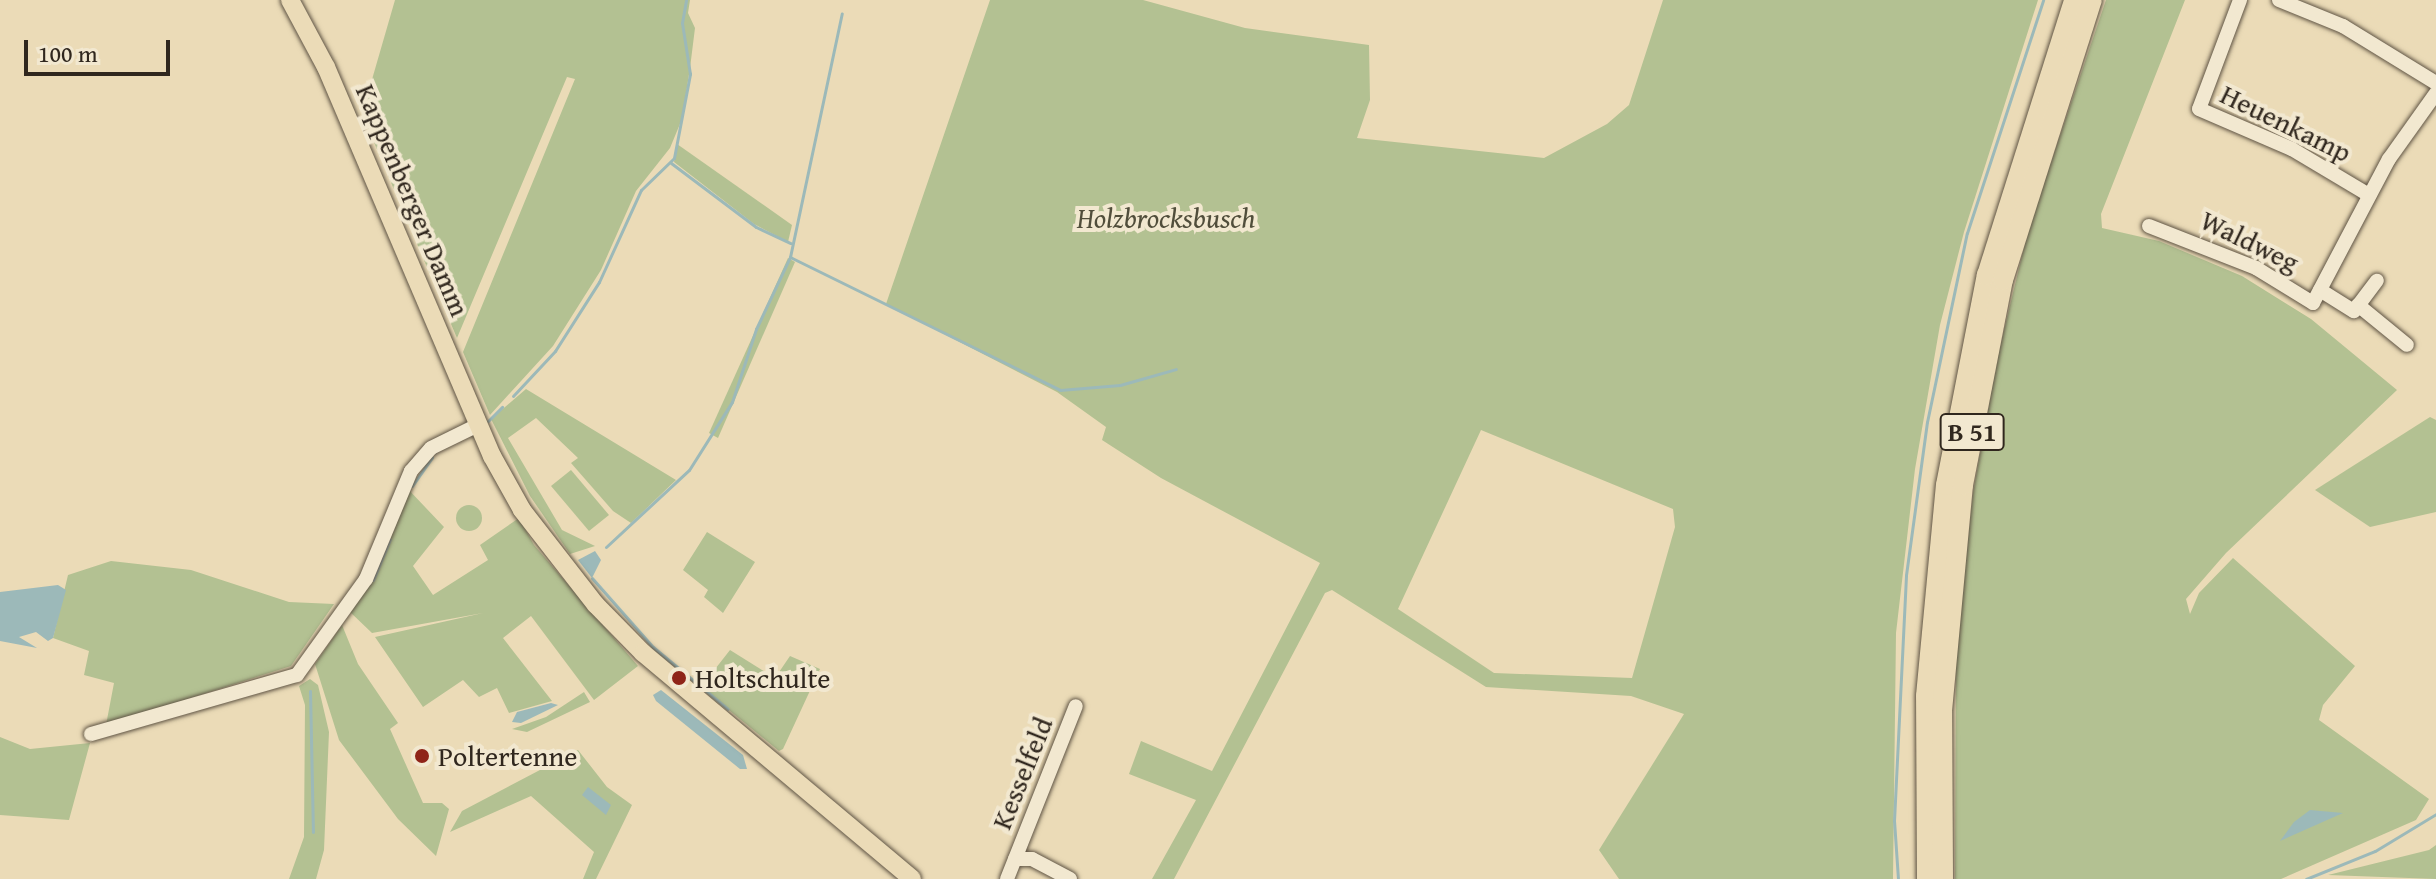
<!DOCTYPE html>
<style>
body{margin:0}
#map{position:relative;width:2436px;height:879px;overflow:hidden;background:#ebdbb7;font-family:"Gentium Book Plus",serif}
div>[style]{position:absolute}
.green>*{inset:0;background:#b3c192}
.round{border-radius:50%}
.water>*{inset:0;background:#9cb9b9}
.stream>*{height:3px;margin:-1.5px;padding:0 1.5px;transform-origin:1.5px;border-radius:1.5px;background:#9cb9b9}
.roads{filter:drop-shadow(0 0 2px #5f5444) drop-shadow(0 0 2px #5f5444)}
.minor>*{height:14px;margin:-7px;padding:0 7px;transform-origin:7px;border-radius:7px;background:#f2e8d0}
.major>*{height:18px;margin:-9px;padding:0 9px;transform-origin:9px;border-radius:9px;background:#ebdbb7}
.highway>*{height:20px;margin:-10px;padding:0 10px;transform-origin:10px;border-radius:10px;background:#ebdbb7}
.dots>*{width:22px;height:22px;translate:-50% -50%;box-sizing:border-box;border:4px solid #f2e8d0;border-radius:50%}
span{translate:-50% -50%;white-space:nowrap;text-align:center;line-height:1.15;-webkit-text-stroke:8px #f2e8d0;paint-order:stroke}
.shield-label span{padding:2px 6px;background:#f2e8d0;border:2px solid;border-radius:6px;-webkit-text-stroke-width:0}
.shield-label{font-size:26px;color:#30271e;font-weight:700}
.street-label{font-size:28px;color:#30271e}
.park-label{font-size:28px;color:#514e3b;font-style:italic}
.poi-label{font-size:28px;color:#30271e}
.left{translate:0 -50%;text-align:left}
.scale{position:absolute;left:24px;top:40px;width:146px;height:36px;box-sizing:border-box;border:4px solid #30271e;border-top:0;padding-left:10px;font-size:24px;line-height:28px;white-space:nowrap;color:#30271e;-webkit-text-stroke:6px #f2e8d0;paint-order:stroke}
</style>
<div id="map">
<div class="green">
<div style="clip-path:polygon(395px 0,690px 0,688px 13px,695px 28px,690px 68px,682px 119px,670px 148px,636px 191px,601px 270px,553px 346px,490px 415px,463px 352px,575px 79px,567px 77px,457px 338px,362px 114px)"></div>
<div style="clip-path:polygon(evenodd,990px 0,1143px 0,1245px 28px,1369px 45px,1370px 100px,1357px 138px,1544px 158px,1607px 124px,1629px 105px,1663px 0,2038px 0,1964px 232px,1940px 325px,1915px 469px,1896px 633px,1893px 879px,1619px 879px,1599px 850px,1684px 714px,1631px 696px,1486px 687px,1332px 590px,1325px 593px,1174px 879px,1152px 879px,1196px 800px,1129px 774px,1141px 741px,1212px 771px,1320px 563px,1161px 478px,1102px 440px,1106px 427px,1057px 392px,886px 304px,990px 0,1481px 430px,1673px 509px,1675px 527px,1632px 678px,1494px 673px,1398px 609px,1481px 430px)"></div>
<div style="clip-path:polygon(2106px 0,2185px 0,2101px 214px,2102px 228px,2159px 241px,2242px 276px,2311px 319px,2397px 390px,2226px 553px,2186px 599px,2190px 614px,2199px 593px,2233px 558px,2355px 666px,2323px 705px,2319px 720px,2429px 799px,2416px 820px,2281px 879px,1955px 879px,1956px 649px,1973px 493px,1997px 359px,2029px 227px)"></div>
<div style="clip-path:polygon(677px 144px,792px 225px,788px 242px,754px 224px,674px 162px)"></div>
<div style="clip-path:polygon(788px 258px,795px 262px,718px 438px,709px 433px)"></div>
<div style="clip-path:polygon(526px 389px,676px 480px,631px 523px,613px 511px,571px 463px,578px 458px,536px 418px,508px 438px,562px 530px,595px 546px,570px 554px,530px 496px,491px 419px)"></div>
<div style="clip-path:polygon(2430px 417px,2436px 420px,2436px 512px,2370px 527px,2315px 490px)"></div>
<div style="clip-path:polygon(571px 470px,609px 515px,589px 531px,551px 486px)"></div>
<div style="clip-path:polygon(407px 488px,444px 527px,413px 566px,433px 595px,488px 560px,480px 545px,519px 518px,534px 545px,638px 666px,594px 700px,531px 616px,503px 638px,552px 701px,509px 713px,497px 688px,479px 697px,463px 680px,423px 707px,375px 637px,483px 613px,372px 633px,349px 611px)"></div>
<div class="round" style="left:456px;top:505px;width:26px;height:26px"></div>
<div style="clip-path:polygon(707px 532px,755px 562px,723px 613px,704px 597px,708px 590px,683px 570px)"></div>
<div style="clip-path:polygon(111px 561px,191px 570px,289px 602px,334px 604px,291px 666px,106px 725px,114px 683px,84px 675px,89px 651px,53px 638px,68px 575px)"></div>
<div style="clip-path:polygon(342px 625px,358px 664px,398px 723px,390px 729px,423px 803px,442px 803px,449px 809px,436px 856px,398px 819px,339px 740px,315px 664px)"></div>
<div style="clip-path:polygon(730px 650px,775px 678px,790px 656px,820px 669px,783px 749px,779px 751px,701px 687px)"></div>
<div style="clip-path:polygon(310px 679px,318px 685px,329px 732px,324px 850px,316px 879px,289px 879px,304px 837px,305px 705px,299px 686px)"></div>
<div style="clip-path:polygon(584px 692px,590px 702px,527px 732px,512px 729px,546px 717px)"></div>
<div style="clip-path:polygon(0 737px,30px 749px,90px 743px,69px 820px,0 815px)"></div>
<div style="clip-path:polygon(578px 750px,607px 787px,632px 805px,596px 879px,583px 879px,594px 852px,531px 796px,450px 832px,462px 811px)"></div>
<div style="clip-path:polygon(2436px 845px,2436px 879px,2328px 875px,2429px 850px)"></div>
</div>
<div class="water">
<div style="clip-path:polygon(595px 551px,601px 560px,592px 578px,578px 560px)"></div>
<div style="clip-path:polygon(58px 585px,66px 590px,53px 638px,48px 641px,36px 632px,19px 637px,37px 648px,0 641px,0 592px)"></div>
<div style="clip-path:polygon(661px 690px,743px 755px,747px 769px,740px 769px,656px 701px,653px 695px)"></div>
<div style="clip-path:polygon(551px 703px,558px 705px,521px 723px,512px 722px,517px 712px)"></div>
<div style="clip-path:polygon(588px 787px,611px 805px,606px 815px,582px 795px)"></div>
<div style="clip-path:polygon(2310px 810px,2343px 813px,2280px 841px,2294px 822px)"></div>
</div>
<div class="stream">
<div style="left:671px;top:163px;width:106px;rotate:37deg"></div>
<div style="left:756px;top:227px;width:38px;rotate:25deg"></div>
<div style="left:790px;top:257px;width:301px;rotate:26.2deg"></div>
<div style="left:1060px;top:390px;width:60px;rotate:-4.8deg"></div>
<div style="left:1120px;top:385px;width:58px;rotate:-15.9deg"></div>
<div style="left:513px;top:396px;width:62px;rotate:-47deg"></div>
<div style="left:555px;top:351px;width:82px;rotate:-57.5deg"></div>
<div style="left:599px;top:282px;width:101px;rotate:-65.5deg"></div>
<div style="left:641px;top:190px;width:46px;rotate:-44.1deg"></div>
<div style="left:674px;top:158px;width:86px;rotate:-79.2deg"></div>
<div style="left:690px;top:74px;width:52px;rotate:-98.9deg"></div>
<div style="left:682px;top:23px;width:23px;rotate:-80deg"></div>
<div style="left:488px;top:421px;width:20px;rotate:-45deg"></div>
<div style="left:412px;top:486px;width:35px;rotate:-55deg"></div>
<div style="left:606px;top:547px;width:113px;rotate:-42.9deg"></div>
<div style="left:689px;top:470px;width:80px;rotate:-57.7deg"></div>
<div style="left:732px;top:402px;width:77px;rotate:-71.8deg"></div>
<div style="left:756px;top:329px;width:80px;rotate:-64.7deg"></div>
<div style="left:790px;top:257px;width:249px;rotate:-78deg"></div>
<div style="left:592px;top:578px;width:92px;rotate:48.5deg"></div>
<div style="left:653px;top:647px;width:97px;rotate:39.6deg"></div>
<div style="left:373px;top:580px;width:44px;rotate:-67.5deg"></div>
<div style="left:310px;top:691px;width:141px;rotate:88.8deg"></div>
<div style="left:1898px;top:879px;width:58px;rotate:-93.9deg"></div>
<div style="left:1894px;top:821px;width:246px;rotate:-87.2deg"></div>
<div style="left:1906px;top:575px;width:154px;rotate:-82.2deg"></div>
<div style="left:1927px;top:422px;width:193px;rotate:-78.1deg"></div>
<div style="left:1967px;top:233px;width:245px;rotate:-71.9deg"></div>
<div style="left:2306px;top:879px;width:74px;rotate:-22.1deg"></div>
<div style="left:2375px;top:851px;width:71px;rotate:-31.2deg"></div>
</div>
<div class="roads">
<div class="minor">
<div style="left:2240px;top:0;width:116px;rotate:110.6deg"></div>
<div style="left:2199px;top:109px;width:101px;rotate:23.3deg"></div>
<div style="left:2292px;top:149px;width:90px;rotate:30.9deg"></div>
<div style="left:2279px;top:0;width:69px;rotate:22.1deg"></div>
<div style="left:2343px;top:26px;width:109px;rotate:31.5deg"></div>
<div style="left:2149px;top:226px;width:115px;rotate:21.4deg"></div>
<div style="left:2256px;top:268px;width:67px;rotate:31.6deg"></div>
<div style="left:2313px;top:303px;width:163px;rotate:-62.2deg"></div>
<div style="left:2389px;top:159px;width:81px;rotate:-54.5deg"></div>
<div style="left:2320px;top:290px;width:40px;rotate:32deg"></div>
<div style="left:2354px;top:311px;width:38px;rotate:-53deg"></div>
<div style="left:2358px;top:305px;width:63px;rotate:39.2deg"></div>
<div style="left:91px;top:734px;width:214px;rotate:-16deg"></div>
<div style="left:297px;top:675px;width:118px;rotate:-54.3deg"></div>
<div style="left:366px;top:579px;width:117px;rotate:-67.4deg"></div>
<div style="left:411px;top:471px;width:30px;rotate:-49deg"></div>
<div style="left:431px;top:448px;width:52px;rotate:-26.1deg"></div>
<div style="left:1015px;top:859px;width:17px"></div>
<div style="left:1032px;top:859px;width:43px;rotate:27.8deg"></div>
<div style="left:1007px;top:879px;width:186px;rotate:-68.3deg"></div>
</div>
<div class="major">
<div style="left:290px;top:0;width:76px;rotate:61.8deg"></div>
<div style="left:326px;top:67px;width:423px;rotate:66.9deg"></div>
<div style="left:492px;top:456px;width:62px;rotate:60.9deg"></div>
<div style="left:522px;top:510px;width:120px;rotate:52.1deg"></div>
<div style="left:596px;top:605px;width:67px;rotate:45.6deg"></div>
<div style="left:643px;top:653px;width:351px;rotate:40deg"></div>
</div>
<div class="highway">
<div style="left:1927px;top:879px;width:183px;rotate:-90.3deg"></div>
<div style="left:1926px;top:696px;width:212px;rotate:-84.6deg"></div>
<div style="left:1946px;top:485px;width:214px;rotate:-79deg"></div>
<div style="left:1987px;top:275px;width:288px;rotate:-72.4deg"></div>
<div style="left:1943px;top:879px;width:168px;rotate:-90.3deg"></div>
<div style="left:1942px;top:711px;width:227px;rotate:-84.7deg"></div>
<div style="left:1963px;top:485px;width:209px;rotate:-79deg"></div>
<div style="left:2003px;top:280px;width:294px;rotate:-72.4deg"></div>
</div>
</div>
<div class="dots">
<div style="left:679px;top:678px;background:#8f2418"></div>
<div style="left:422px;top:756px;background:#8f2418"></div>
</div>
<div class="shield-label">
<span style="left:1972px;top:432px">B 51</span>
</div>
<div class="street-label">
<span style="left:2286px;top:123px;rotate:26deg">Heuenkamp</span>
<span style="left:413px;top:200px;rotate:67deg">Kappenberger Damm</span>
<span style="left:2250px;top:241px;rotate:26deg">Waldweg</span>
<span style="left:1022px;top:773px;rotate:-68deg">Kesselfeld</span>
</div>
<div class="park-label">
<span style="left:1166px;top:218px">Holzbrocksbusch</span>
</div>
<div class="poi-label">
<span class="left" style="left:695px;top:678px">Holtschulte</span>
<span class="left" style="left:438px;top:756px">Poltertenne</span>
</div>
<div class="scale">100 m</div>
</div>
